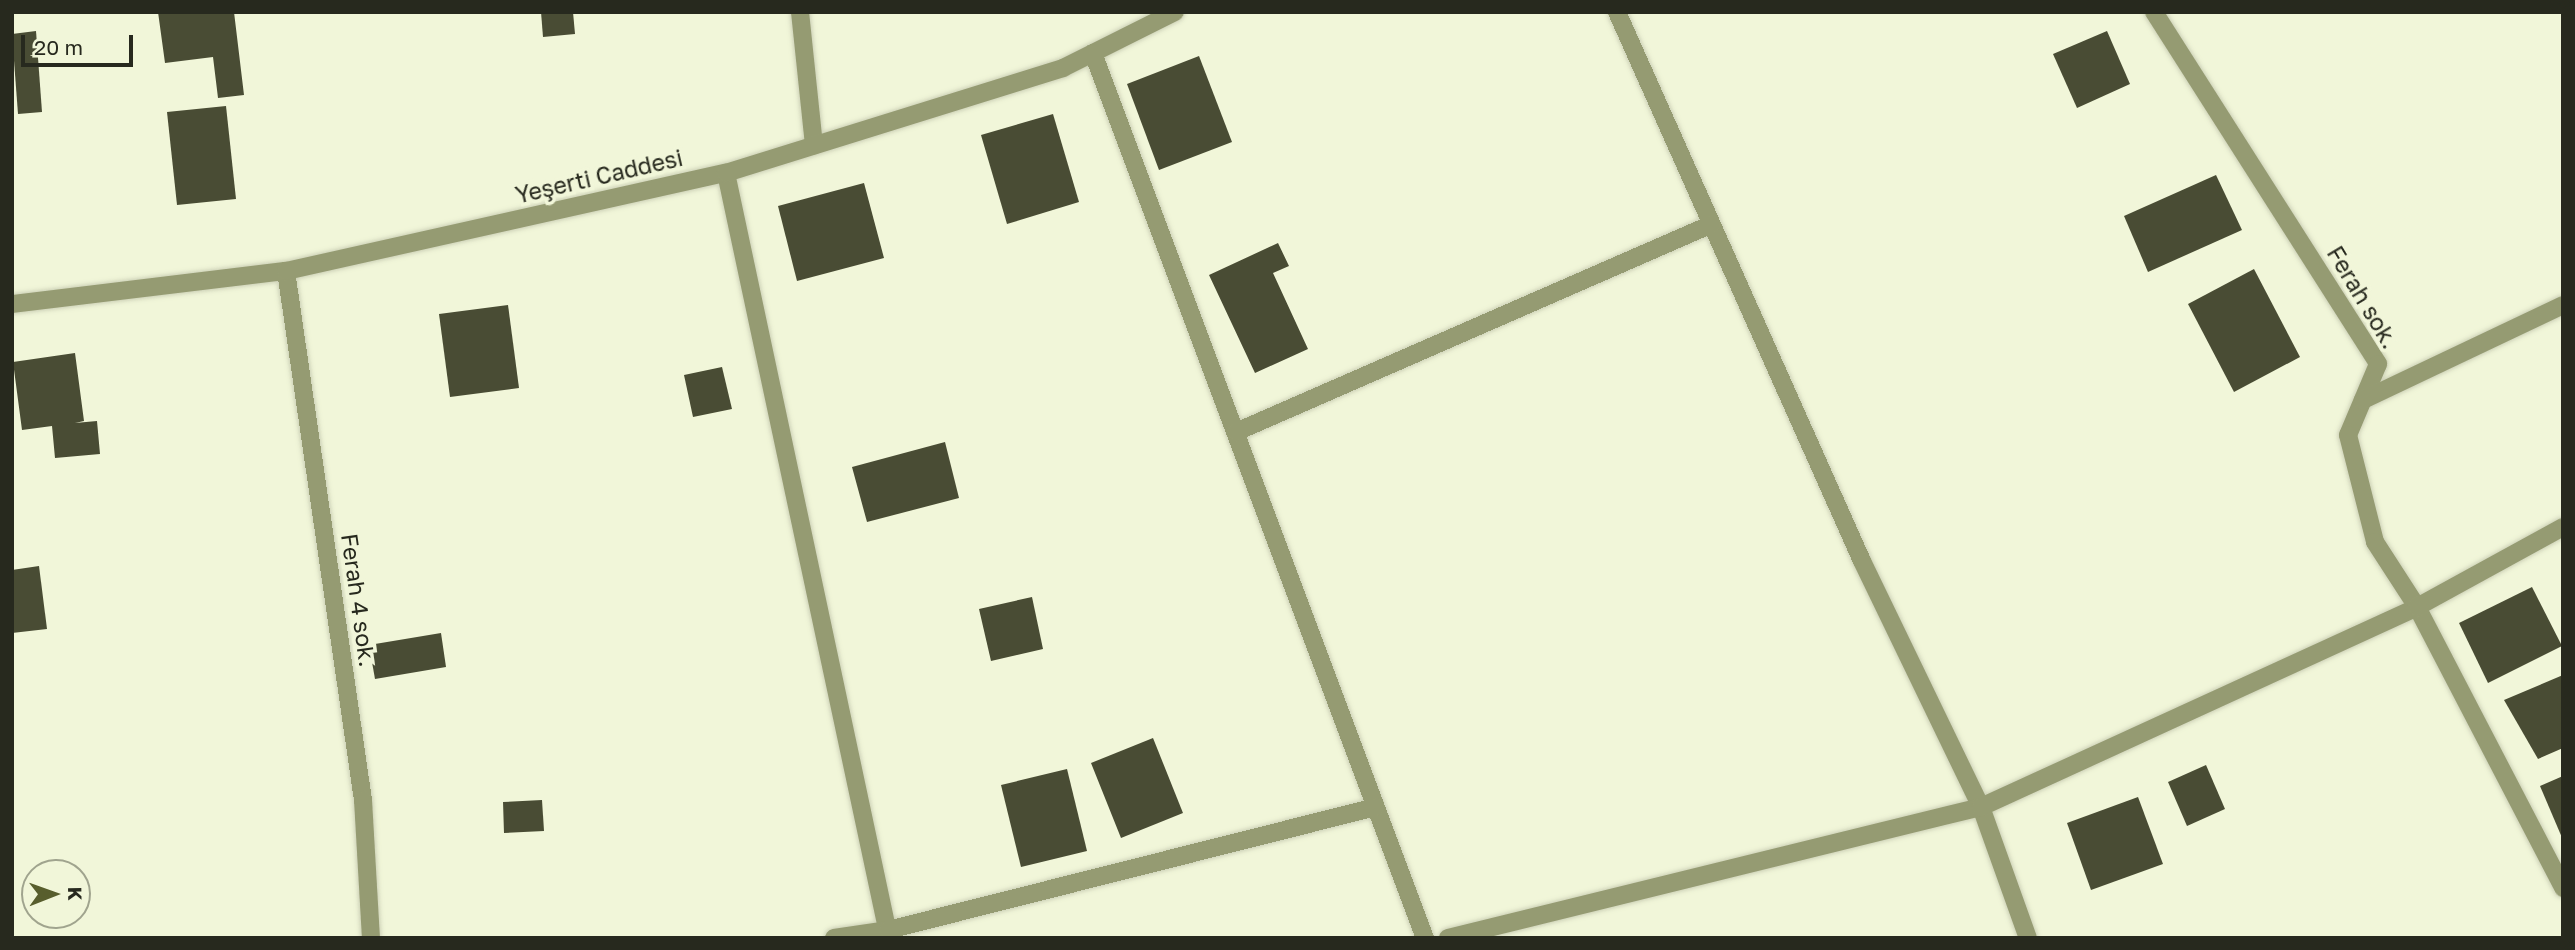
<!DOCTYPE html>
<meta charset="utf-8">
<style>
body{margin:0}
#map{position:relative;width:2575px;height:950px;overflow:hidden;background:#f1f6d9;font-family:"Golos Text",sans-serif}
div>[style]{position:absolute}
.building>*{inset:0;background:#494c34}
.roads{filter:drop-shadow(0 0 2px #cdd1b7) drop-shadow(0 0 2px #cdd1b7)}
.minor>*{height:18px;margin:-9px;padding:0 9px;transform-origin:9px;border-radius:9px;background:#959b72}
.tertiary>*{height:18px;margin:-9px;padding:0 9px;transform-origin:9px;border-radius:9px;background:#959b72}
span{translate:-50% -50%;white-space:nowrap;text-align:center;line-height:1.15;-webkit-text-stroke:7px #f1f6d9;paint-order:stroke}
.street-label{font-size:23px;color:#27291e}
.frame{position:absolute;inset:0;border:14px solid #27291e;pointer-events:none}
.north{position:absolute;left:21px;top:859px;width:70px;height:70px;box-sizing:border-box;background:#f1f6d9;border:2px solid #a0a48e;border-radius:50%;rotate:89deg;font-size:19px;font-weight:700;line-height:28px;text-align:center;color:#27291e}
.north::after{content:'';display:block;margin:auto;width:24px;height:32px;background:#585e2d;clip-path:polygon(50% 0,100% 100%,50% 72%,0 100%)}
.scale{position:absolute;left:21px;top:35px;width:112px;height:32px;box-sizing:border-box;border:4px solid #27291e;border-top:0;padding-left:9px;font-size:21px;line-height:24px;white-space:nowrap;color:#27291e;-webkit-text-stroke:5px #f1f6d9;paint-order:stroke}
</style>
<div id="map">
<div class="building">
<div style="clip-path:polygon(158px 12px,234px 12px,244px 95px,218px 98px,213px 57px,165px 63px)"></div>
<div style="clip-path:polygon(541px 12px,573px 12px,575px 34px,543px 37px)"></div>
<div style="clip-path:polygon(36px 31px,42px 112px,18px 114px,12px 34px)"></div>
<div style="clip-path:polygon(2107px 31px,2130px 84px,2077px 108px,2053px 54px)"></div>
<div style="clip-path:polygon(1199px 56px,1232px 142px,1159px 170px,1127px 84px)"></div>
<div style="clip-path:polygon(226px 106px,236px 199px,177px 205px,167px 112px)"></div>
<div style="clip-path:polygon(1053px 114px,1079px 202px,1007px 224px,981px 135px)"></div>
<div style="clip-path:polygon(2216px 175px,2242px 230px,2148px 272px,2124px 216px)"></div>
<div style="clip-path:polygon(864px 183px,884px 258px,797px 281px,778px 206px)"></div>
<div style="clip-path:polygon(1278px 243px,1289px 266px,1273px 273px,1308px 349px,1255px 373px,1209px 275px)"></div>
<div style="clip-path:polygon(2254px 269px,2300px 357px,2234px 392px,2188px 304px)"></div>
<div style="clip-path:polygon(508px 305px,519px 388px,450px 397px,439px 314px)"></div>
<div style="clip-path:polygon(75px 353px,84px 421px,75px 423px,97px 421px,100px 454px,55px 458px,52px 426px,22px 430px,13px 362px)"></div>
<div style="clip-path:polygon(722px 367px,732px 409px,693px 417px,684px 375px)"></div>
<div style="clip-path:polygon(945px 442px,959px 498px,867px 522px,852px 467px)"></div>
<div style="clip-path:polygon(39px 566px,47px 629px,12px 633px,12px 570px)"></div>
<div style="clip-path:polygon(2532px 587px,2562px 646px,2488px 683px,2459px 623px)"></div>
<div style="clip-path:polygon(1032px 597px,1043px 649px,991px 661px,979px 609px)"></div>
<div style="clip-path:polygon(441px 633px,446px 667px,375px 679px,369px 645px)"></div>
<div style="clip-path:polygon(2563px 675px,2563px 748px,2538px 759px,2504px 700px)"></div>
<div style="clip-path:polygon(1153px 738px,1183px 813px,1121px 838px,1091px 763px)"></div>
<div style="clip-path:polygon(2206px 765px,2225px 809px,2187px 826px,2168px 782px)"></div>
<div style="clip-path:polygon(1067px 769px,1087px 851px,1021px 867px,1001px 785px)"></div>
<div style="clip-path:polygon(2563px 776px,2563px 840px,2540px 786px)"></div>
<div style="clip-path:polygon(2138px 797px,2163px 864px,2091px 890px,2067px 823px)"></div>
<div style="clip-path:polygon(542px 800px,544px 831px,504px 833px,503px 802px)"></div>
</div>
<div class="roads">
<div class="minor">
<div style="left:800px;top:12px;width:134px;rotate:84deg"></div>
<div style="left:1617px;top:12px;width:601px;rotate:65.95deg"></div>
<div style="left:1862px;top:561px;width:273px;rotate:64.2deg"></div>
<div style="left:1981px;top:807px;width:139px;rotate:70.3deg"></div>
<div style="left:2154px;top:12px;width:417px;rotate:57.5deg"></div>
<div style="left:2378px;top:364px;width:77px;rotate:112.9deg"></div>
<div style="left:2348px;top:435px;width:110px;rotate:75.8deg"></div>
<div style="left:2375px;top:542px;width:77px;rotate:57.1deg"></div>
<div style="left:2417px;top:607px;width:317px;rotate:62.5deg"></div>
<div style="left:1093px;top:53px;width:945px;rotate:69.44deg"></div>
<div style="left:726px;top:173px;width:782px;rotate:77.97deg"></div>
<div style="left:286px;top:271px;width:535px;rotate:81.72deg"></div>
<div style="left:363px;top:800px;width:138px;rotate:86.7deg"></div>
<div style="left:2363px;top:400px;width:221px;rotate:-25.4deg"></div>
<div style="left:1236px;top:432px;width:519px;rotate:-23.6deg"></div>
<div style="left:834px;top:938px;width:55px;rotate:-8.4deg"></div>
<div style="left:888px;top:930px;width:503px;rotate:-14.15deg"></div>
<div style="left:1448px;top:938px;width:549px;rotate:-13.81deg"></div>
<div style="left:1981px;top:807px;width:480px;rotate:-24.6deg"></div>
<div style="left:2417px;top:607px;width:166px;rotate:-28.7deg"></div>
</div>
<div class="tertiary">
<div style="left:12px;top:304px;width:276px;rotate:-6.9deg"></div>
<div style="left:286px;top:271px;width:451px;rotate:-12.6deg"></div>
<div style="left:726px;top:173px;width:353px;rotate:-17.3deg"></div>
<div style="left:1063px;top:68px;width:125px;rotate:-26.6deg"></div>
</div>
</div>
<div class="street-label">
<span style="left:599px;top:176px;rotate:-13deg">Yeşerti Caddesi</span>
<span style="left:2363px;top:297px;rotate:59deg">Ferah sok.</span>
<span style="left:359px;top:600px;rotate:82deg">Ferah 4 sok.</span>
</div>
<div class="frame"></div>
<div class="north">K</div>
<div class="scale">20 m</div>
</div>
